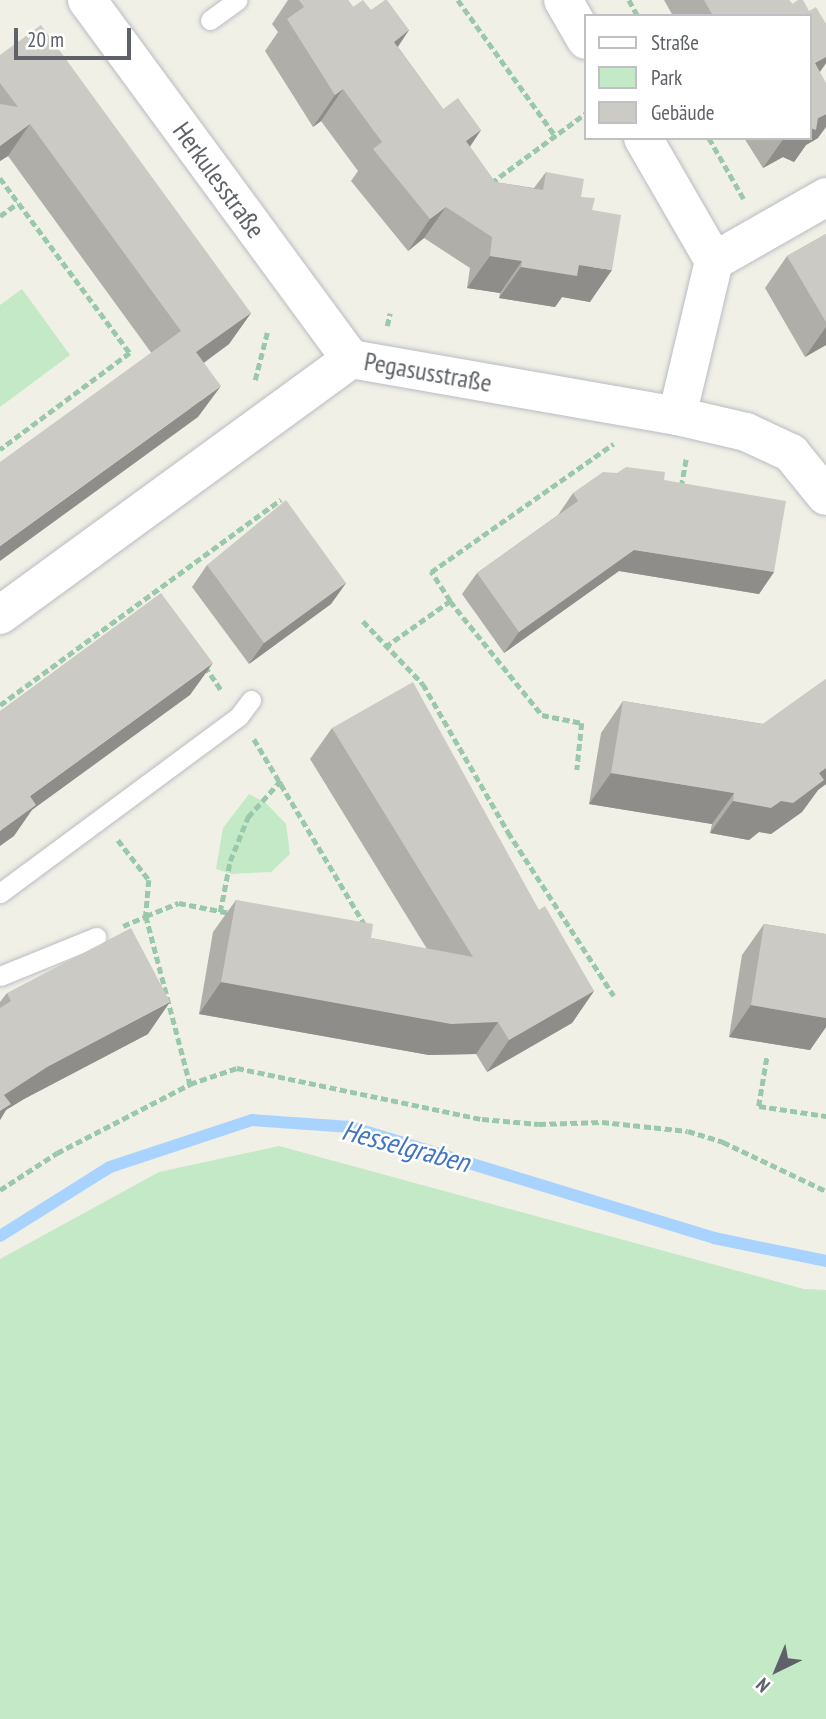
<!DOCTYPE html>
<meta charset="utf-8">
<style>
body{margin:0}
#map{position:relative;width:826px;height:1719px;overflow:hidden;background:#f1f0e7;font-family:"PT Sans Narrow",sans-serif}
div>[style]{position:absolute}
.green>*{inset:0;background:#c3e9c6}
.stream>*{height:12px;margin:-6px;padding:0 6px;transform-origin:6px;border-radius:6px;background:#a9d3ff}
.path>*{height:4.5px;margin-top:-2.25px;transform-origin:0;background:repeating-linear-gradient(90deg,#9ac8ab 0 7px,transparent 0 10.5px)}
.roads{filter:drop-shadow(0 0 2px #b9bcc1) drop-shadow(0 0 2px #b9bcc1)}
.service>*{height:19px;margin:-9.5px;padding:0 9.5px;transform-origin:9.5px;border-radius:9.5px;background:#fff}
.minor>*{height:38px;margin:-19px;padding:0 19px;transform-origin:19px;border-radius:19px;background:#fff}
.wall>*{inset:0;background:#afaea9}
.shaded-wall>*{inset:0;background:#8f8d89}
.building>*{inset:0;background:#cccac4}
span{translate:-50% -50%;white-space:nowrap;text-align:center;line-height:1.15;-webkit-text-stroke:5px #fff;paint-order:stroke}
.street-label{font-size:26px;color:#5e6268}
.water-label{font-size:28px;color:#4075c2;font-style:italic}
.legend{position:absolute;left:584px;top:14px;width:228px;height:126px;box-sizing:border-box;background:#fff;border:2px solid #bfc0c3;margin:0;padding:9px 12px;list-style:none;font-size:21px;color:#5e6268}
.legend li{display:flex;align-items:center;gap:14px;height:35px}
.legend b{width:35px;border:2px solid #bfc0c3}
.north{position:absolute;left:742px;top:1635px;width:70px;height:70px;-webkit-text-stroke:5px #fff;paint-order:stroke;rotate:223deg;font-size:19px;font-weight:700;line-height:28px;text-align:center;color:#5e6268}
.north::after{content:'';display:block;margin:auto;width:24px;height:32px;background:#5e6268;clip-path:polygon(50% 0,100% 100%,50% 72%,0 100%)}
.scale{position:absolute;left:14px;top:28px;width:117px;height:32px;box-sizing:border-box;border:4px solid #5e6268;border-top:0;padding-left:9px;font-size:21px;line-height:24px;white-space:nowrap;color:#5e6268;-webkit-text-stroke:5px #fff;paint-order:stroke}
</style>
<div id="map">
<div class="green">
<div style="clip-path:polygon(22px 289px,70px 355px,0 407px,0 305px)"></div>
<div style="clip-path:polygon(249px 794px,266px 803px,286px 824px,290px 854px,271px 872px,232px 874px,216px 869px,223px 828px)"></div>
<div style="clip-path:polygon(279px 1146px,804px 1289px,826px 1290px,826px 1719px,0 1719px,0 1259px,159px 1172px)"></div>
</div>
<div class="stream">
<div style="left:0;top:1236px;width:130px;rotate:-32.1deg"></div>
<div style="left:110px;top:1167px;width:150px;rotate:-18.3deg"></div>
<div style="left:252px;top:1120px;width:99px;rotate:4deg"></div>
<div style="left:351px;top:1127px;width:380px;rotate:17deg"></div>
<div style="left:714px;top:1238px;width:114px;rotate:11.6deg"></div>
</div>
<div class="path">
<div style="left:458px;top:0;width:165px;rotate:54.4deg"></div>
<div style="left:629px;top:0;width:18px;rotate:61deg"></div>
<div style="left:709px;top:138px;width:70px;rotate:60.2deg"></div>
<div style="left:0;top:178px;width:218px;rotate:53.4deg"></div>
<div style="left:130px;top:353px;width:162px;rotate:143.3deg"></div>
<div style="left:491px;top:183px;width:118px;rotate:-36.4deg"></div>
<div style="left:0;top:216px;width:22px;rotate:-36deg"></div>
<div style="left:387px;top:326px;width:13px;rotate:-77deg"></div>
<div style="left:255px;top:380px;width:49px;rotate:-75.7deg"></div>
<div style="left:681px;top:487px;width:29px;rotate:-80deg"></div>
<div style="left:450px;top:601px;width:146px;rotate:51.1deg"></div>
<div style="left:542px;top:715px;width:41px;rotate:11.3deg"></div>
<div style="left:582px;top:723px;width:47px;rotate:96.1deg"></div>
<div style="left:363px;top:621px;width:87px;rotate:46.4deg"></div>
<div style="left:423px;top:684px;width:171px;rotate:60.1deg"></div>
<div style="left:508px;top:832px;width:195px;rotate:57.1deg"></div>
<div style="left:385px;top:647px;width:80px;rotate:-35.3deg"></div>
<div style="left:450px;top:601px;width:35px;rotate:-123deg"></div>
<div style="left:431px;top:572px;width:223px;rotate:-35.1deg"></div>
<div style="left:205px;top:666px;width:30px;rotate:56deg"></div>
<div style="left:0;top:705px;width:348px;rotate:-36.2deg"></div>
<div style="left:254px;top:739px;width:217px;rotate:59.2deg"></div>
<div style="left:118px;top:840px;width:51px;rotate:52.2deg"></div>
<div style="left:149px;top:880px;width:36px;rotate:95deg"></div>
<div style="left:146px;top:916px;width:35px;rotate:-22deg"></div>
<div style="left:179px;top:903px;width:52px;rotate:11.1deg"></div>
<div style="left:220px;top:912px;width:52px;rotate:-78.9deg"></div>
<div style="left:230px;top:861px;width:48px;rotate:-67.8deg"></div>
<div style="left:248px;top:817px;width:51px;rotate:-48.2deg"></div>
<div style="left:123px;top:926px;width:25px;rotate:-23deg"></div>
<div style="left:146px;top:916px;width:174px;rotate:75.3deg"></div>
<div style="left:767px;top:1058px;width:49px;rotate:99.5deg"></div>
<div style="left:759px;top:1106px;width:68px;rotate:8.5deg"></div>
<div style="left:0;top:1190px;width:68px;rotate:-33deg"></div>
<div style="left:57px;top:1153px;width:150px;rotate:-27.4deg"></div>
<div style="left:190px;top:1084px;width:50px;rotate:-18.8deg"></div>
<div style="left:237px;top:1068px;width:250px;rotate:11.8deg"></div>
<div style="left:482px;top:1119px;width:57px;rotate:5deg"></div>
<div style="left:539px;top:1124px;width:63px;rotate:-1.8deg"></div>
<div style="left:602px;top:1122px;width:86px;rotate:6deg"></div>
<div style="left:688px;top:1131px;width:37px;rotate:17deg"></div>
<div style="left:723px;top:1142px;width:114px;rotate:25.4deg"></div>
</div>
<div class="roads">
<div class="service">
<div style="left:210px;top:20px;width:34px;rotate:-36deg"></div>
<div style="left:0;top:893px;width:297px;rotate:-36.5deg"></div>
<div style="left:239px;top:716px;width:20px;rotate:-53deg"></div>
<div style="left:0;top:976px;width:104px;rotate:-22.1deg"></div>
</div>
<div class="minor">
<div style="left:87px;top:0;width:446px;rotate:53.7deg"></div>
<div style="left:563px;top:0;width:46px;rotate:60.1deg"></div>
<div style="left:643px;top:138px;width:142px;rotate:60deg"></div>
<div style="left:714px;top:261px;width:159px;rotate:103.4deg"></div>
<div style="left:714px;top:261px;width:129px;rotate:-29.7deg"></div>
<div style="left:0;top:615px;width:434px;rotate:-36.1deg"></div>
<div style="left:351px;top:359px;width:331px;rotate:9.9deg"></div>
<div style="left:677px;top:416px;width:71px;rotate:13.1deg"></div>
<div style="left:746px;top:432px;width:50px;rotate:25deg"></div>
<div style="left:791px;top:453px;width:55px;rotate:50.9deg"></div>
</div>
</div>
<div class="wall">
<div style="clip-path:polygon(288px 0,348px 0,353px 7px,371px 10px,409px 30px,398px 47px,443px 109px,481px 130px,470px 147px,495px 182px,534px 188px,546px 172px,581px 197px,592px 210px,590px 302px,562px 297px,555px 307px,499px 298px,500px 293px,467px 288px,470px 268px,424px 238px,408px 251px,351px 181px,358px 171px,321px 121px,313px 127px,265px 51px,278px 32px,272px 24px)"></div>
<div style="clip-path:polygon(664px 0,789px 0,792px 4px,809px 11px,826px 24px,826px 63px,820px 72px,818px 138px,806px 145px,794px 162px,783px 157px,763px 168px,744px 138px,810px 138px,810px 16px,673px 16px)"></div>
<div style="clip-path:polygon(0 55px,251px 313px,229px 344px,204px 363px,198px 417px,8px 156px,0 161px)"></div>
<div style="clip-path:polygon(826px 234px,826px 345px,805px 357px,765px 288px,787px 256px)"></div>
<div style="clip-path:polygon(664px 480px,774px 572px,759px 594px,619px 571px,504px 653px,462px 594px,477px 573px,558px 515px,573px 493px)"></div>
<div style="clip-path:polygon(207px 565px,346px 583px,331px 604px,249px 664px,192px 587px)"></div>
<div style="clip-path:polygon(826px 679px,826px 784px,818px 790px,802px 812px,771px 834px,759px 832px,749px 840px,710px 833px,712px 824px,589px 804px,601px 733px,623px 701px,763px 724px)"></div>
<div style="clip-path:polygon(332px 728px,539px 910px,594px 991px,572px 1023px,487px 1072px,476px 1054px,429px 1055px,199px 1014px,213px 932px,236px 900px,371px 938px,427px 949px,310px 759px)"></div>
<div style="clip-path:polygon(764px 924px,826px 934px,826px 1027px,810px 1050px,729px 1037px,742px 955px)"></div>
<div style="clip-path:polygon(7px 993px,148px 1034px,24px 1099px,6px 1110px,0 1120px,0 1002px)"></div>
</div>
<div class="shaded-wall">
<div style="clip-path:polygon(409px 30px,387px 62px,394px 42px)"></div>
<div style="clip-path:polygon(826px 57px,826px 63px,810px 85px,815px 63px)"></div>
<div style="clip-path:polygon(343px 89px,321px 121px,313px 127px,335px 95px)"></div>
<div style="clip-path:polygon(826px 114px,826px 127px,818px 138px,806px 145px,794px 162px,783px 157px,763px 168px,784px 138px,810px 138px,810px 128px,818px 118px)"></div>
<div style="clip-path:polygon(30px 124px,8px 156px,0 161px,0 146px)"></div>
<div style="clip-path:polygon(481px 130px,459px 162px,466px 141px)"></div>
<div style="clip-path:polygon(446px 207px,424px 238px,408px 251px,430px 219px)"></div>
<div style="clip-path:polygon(490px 256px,522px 261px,500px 293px,467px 288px)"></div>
<div style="clip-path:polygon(579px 265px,612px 270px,590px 302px,562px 297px,555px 307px,499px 298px,521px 267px)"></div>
<div style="clip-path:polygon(251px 313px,229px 344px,174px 384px,196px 352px)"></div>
<div style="clip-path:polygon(826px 327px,826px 345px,805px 357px)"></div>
<div style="clip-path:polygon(221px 386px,198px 417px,0 561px,0 546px)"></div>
<div style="clip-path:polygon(634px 550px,774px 572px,759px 594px,619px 571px,504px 653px,519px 632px)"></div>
<div style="clip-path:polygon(346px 583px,331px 604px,249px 664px,264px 643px)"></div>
<div style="clip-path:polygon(213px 663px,190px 695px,32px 810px,14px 836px,0 846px,0 831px,30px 796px)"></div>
<div style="clip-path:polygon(826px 768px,826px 784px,818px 790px,802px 812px,771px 834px,759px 832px,749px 840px,710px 833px,733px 801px,819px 773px)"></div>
<div style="clip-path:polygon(611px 773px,734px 793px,712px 824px,589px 804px)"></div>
<div style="clip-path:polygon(221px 982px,498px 1022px,476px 1054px,429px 1055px,199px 1014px)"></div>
<div style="clip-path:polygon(594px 991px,572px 1023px,487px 1072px,509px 1040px)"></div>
<div style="clip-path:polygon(170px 1002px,148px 1034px,24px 1099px,6px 1110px,0 1120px,0 1101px,4px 1095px,47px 1067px)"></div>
<div style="clip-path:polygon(751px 1005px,826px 1018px,826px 1027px,810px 1050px,729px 1037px)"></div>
</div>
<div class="building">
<div style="clip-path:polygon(299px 0,348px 0,353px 7px,363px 0,371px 10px,385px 0,387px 0,409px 30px,394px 42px,443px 109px,458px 98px,481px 130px,466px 141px,495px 182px,543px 190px,546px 172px,584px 179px,581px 197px,595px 198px,592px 210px,621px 215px,612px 270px,579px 265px,577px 276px,521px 267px,522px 261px,490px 256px,492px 237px,446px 207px,430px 219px,373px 149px,382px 142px,343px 89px,335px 95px,287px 19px,304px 7px)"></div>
<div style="clip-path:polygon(704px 0,789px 0,792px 4px,798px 0,803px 0,809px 11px,816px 7px,826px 24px,826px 57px,815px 63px,826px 83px,826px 114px,818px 118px,816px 130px,810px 128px,810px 16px,713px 16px)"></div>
<div style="clip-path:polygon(41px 25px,251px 313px,196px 352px,221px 386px,0 546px,0 462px,181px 331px,30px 124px,0 146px,0 104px,18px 107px,0 83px,0 55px)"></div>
<div style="clip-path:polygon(826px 234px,826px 322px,787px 256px)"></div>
<div style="clip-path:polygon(626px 467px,665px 472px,664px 480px,786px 501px,774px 572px,634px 550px,519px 632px,477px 573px,578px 501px,573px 493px,603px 472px,617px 473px)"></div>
<div style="clip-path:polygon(286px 500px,346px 583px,264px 643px,207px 565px)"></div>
<div style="clip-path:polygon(161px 593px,213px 663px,30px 796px,36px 805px,0 831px,0 711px)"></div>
<div style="clip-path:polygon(826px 679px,826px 768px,819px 773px,824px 780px,793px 803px,781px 801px,771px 808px,733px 801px,734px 793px,611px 773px,623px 701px,763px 724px)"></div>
<div style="clip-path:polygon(413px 682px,539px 910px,545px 906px,594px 991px,509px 1040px,498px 1022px,451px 1024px,221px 982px,236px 900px,373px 924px,371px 938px,473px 957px,332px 728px)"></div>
<div style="clip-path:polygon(764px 924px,826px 934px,826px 1018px,751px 1005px)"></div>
<div style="clip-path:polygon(131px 928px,170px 1002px,47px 1067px,4px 1095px,11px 1104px,0 1111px,0 1008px,11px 1001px,7px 993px)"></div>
</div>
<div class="street-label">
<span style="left:219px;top:180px;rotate:54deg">Herkulesstraße</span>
<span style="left:428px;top:372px;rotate:10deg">Pegasusstraße</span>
</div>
<div class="water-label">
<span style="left:406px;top:1146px;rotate:15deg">Hesselgraben</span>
</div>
<ul class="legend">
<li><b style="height:9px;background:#fff"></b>Straße</li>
<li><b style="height:19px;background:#c3e9c6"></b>Park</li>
<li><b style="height:19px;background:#cccac4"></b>Gebäude</li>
</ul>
<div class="north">N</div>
<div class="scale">20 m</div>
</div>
